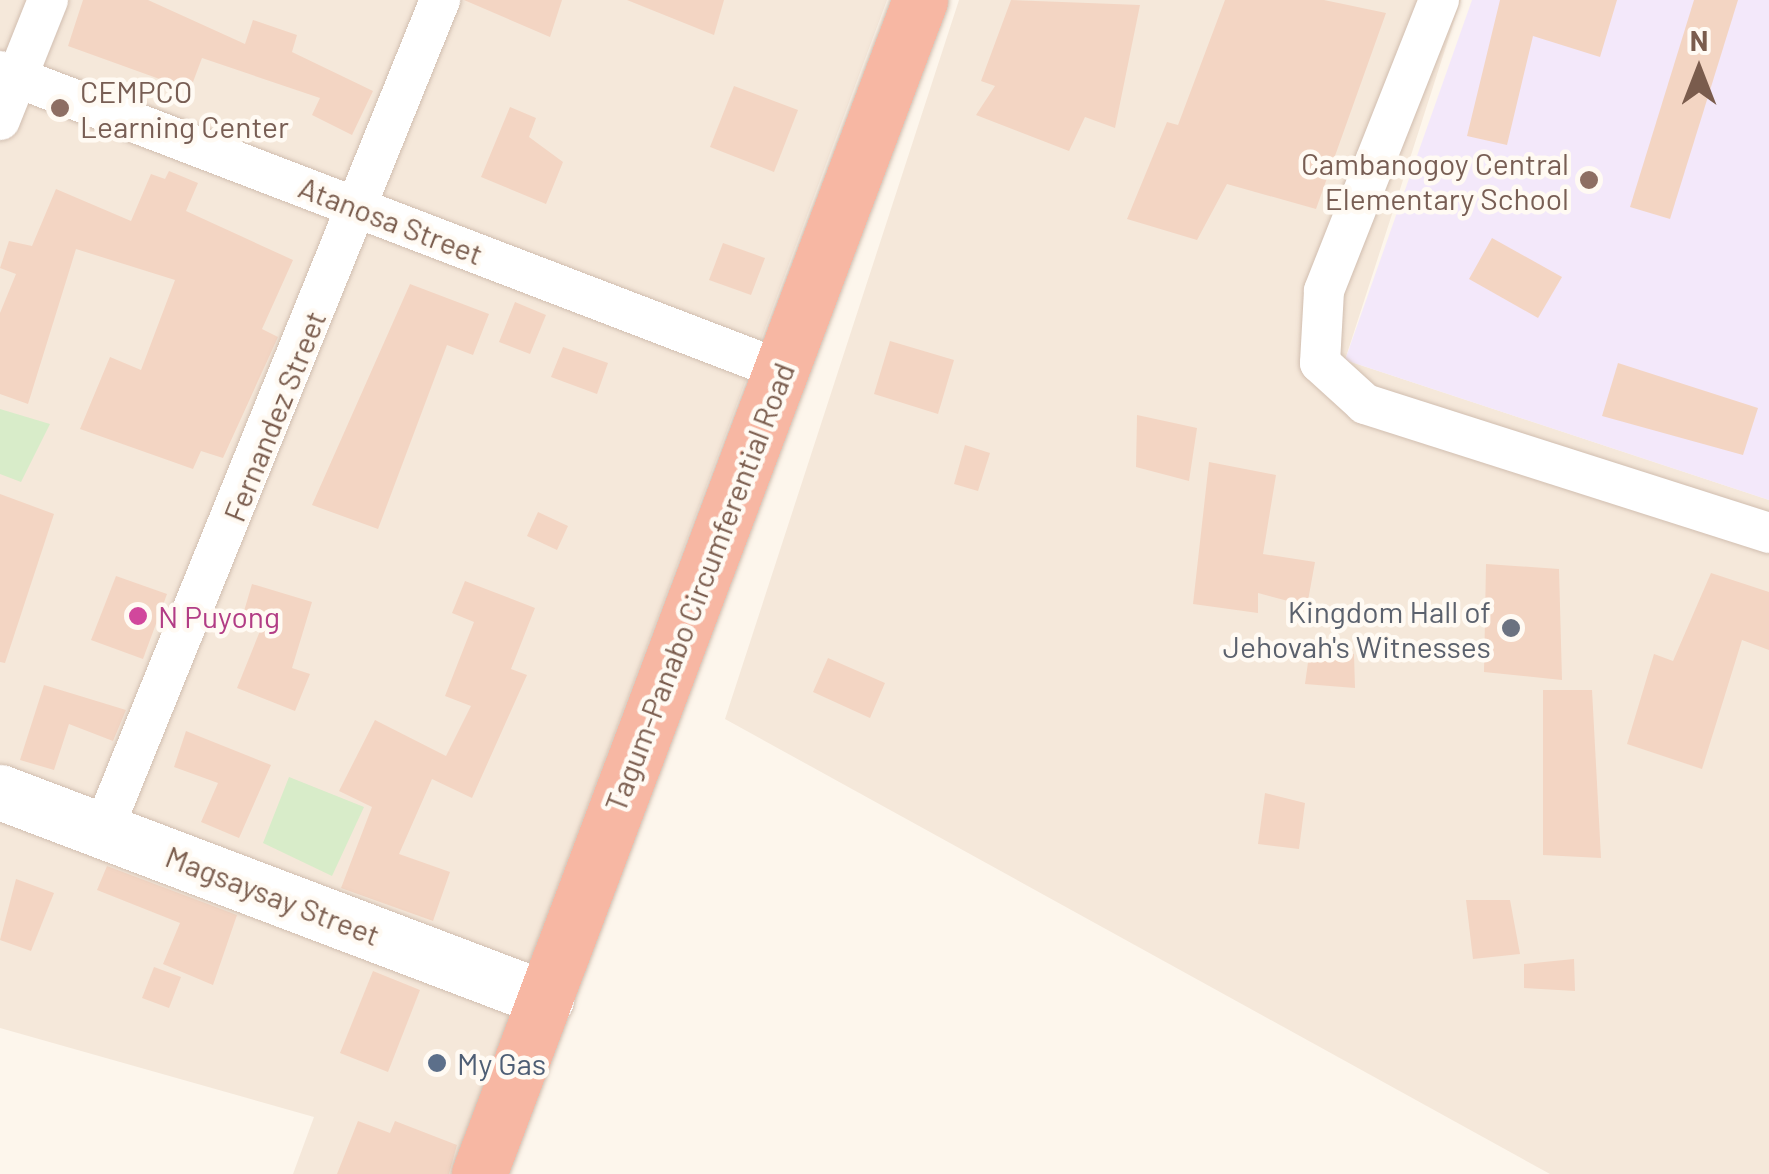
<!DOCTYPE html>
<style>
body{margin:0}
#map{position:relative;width:1769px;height:1174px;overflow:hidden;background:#fdf6ec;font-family:Barlow,sans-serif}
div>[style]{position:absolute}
.residential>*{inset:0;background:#f5e8da}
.education>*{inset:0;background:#f3e8fa}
.green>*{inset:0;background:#d8ecc9}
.building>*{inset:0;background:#f3d5c3}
.roads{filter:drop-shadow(0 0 2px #d1beb0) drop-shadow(0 0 2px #d1beb0)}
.street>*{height:40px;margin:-20px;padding:0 20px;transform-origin:20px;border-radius:20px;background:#fff}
.secondary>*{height:55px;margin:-27.5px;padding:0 27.5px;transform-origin:27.5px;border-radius:27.5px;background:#fff}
.highway>*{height:55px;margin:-27.5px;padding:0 27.5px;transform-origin:27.5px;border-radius:27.5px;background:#f7b7a3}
.dots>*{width:28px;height:28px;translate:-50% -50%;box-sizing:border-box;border:5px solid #fffaf3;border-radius:50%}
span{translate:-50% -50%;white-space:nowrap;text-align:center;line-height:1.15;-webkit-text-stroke:9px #fffaf3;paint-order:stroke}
.education-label{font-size:30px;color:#785e54}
.left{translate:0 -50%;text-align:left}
.right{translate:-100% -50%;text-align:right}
.street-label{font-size:30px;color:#7a5c4d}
.worship-label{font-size:30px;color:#5b616d}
.hotel-label{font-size:30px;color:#b23c85}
.service-label{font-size:30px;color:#4e5e75}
.north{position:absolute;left:1649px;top:20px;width:100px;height:100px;-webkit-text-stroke:8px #fffaf3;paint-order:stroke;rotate:0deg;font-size:28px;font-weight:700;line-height:40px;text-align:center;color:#7a5c4d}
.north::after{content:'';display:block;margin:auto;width:35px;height:45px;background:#7a5c4d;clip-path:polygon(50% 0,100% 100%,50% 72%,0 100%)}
</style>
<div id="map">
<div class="residential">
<div style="clip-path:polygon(0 0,887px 0,451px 1174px,293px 1174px,314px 1117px,0 1028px)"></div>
<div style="clip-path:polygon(959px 0,1461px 0,1345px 360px,1769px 500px,1769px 1174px,1550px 1174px,725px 719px)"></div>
</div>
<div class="education">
<div style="clip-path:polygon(1472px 0,1769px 0,1769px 500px,1345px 360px)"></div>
</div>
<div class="green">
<div style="clip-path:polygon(0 409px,50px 424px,21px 482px,0 474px)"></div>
<div style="clip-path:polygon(289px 777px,364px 807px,332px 876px,263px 843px)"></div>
</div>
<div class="building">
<div style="clip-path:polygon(83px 0,148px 0,245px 44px,253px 20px,297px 35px,292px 52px,373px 91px,352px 135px,312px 115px,320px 98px,202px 58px,190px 90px,68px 46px)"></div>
<div style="clip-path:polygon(464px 0,562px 0,550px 37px)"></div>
<div style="clip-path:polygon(627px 0,724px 0,714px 35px)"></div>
<div style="clip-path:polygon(1011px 0,1140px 5px,1115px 128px,1085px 117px,1069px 151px,976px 115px,995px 86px,981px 81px)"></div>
<div style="clip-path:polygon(1225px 0,1324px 0,1386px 13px,1316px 209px,1227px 184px,1197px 240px,1127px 219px,1167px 122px,1178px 125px)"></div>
<div style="clip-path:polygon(1500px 0,1617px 0,1600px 57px,1533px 36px,1507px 145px,1467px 136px)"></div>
<div style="clip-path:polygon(1694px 0,1738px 0,1670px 219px,1630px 207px)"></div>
<div style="clip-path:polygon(734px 86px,798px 110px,774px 172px,710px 147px)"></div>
<div style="clip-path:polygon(510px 107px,536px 118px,529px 137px,563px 162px,546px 204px,481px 177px)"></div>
<div style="clip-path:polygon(169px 171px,198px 183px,186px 211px,293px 260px,262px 329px,278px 337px,223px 458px,201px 451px,193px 469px,80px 429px,110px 357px,141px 370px,175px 280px,76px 249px,28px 404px,0 394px,0 313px,16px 274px,0 268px,9px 241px,32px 246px,56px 189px,131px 221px,151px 174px,165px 179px)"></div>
<div style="clip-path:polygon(1492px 238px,1562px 277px,1538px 318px,1469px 279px)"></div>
<div style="clip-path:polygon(723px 243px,765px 258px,751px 295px,709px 280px)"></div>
<div style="clip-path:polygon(410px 284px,489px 314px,473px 355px,447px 345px,378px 529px,312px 505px)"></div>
<div style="clip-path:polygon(515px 302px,546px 315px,530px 354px,499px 342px)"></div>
<div style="clip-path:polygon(890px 341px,954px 360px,938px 414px,874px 394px)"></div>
<div style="clip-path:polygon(563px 347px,608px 363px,597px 394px,551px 377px)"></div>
<div style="clip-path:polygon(1618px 363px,1758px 408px,1743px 455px,1602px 416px)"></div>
<div style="clip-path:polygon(1137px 415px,1197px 428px,1189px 481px,1136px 467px)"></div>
<div style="clip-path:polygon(965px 445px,990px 453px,978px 491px,954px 484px)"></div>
<div style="clip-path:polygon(1209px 462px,1276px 475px,1263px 554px,1315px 562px,1307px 606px,1258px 593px,1258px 613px,1193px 604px)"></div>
<div style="clip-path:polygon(0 494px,54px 514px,5px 663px,0 662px)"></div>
<div style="clip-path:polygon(538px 512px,568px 526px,557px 550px,527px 536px)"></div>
<div style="clip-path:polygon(1486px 564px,1559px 569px,1562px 680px,1484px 672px)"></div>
<div style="clip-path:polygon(1711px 573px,1769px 592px,1769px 650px,1742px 640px,1702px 769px,1627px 744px,1654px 654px,1673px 661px)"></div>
<div style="clip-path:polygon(116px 576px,167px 594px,143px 659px,91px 640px)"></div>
<div style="clip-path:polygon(465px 581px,535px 608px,511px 669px,527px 675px,472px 798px,432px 779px,399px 854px,450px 872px,433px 921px,341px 888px,372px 807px,339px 791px,375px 720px,446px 756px,471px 706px,445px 696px,474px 622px,452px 613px)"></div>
<div style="clip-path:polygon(252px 584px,312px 602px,292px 668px,310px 674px,295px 711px,237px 688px,260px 631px,240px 625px)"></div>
<div style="clip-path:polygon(1310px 648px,1354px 654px,1355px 688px,1305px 684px)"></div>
<div style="clip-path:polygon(828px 658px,885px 683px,870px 718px,813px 692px)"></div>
<div style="clip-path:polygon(44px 685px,126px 710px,113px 741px,69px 724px,54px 770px,20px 760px)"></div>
<div style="clip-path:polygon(1543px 690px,1592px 690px,1601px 858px,1543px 855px)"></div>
<div style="clip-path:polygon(186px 731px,271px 765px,239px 838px,201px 822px,218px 783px,174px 767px)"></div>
<div style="clip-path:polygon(1265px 793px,1305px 803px,1299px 849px,1258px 844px)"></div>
<div style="clip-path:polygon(107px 866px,237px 915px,213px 985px,163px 964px,180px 923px,97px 890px)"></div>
<div style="clip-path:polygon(16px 879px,54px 893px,31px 951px,0 940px)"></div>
<div style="clip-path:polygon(1466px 900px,1510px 900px,1520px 954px,1473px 959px)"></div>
<div style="clip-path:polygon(1574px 959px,1575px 991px,1524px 988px,1524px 964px)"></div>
<div style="clip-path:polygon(154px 967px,181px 977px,169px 1008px,142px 998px)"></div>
<div style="clip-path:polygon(373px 971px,420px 990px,388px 1072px,340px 1053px)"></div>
<div style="clip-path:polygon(358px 1121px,390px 1133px,395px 1121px,457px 1145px,449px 1174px,337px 1174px)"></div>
</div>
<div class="roads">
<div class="street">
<div style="left:1439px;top:0;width:313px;rotate:111.6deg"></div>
<div style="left:1324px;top:291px;width:72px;rotate:93.2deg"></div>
<div style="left:1320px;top:363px;width:61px;rotate:42.3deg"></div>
<div style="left:1365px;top:404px;width:424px;rotate:17.7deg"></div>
<div style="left:0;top:71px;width:836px;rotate:20.95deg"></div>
<div style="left:0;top:120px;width:129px;rotate:-68.2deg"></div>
<div style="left:103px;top:830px;width:896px;rotate:-67.9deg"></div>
</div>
<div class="secondary">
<div style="left:0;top:792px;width:584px;rotate:20.76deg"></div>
</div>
<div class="highway">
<div style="left:479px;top:1174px;width:1254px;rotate:-69.41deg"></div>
</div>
</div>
<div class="dots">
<div style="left:60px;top:108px;background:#8d6e63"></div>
<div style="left:1589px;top:180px;background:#8d6e63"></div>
<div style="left:138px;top:616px;background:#d1479c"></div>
<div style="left:1511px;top:628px;background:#6b7280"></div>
<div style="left:437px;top:1063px;background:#5c6f8a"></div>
</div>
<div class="education-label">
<span class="left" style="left:80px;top:108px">CEMPCO<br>Learning Center</span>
<span class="right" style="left:1569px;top:180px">Cambanogoy Central<br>Elementary School</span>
</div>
<div class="street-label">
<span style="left:391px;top:220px;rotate:21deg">Atanosa Street</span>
<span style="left:274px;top:416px;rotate:-68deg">Fernandez Street</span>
<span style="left:699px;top:587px;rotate:-69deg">Tagum-Panabo Circumferential Road</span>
<span style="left:273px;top:895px;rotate:21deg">Magsaysay Street</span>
</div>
<div class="worship-label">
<span class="right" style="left:1491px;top:628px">Kingdom Hall of<br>Jehovah's Witnesses</span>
</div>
<div class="hotel-label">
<span class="left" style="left:158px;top:616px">N Puyong</span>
</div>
<div class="service-label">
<span class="left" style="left:457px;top:1063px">My Gas</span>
</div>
<div class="north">N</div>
</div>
